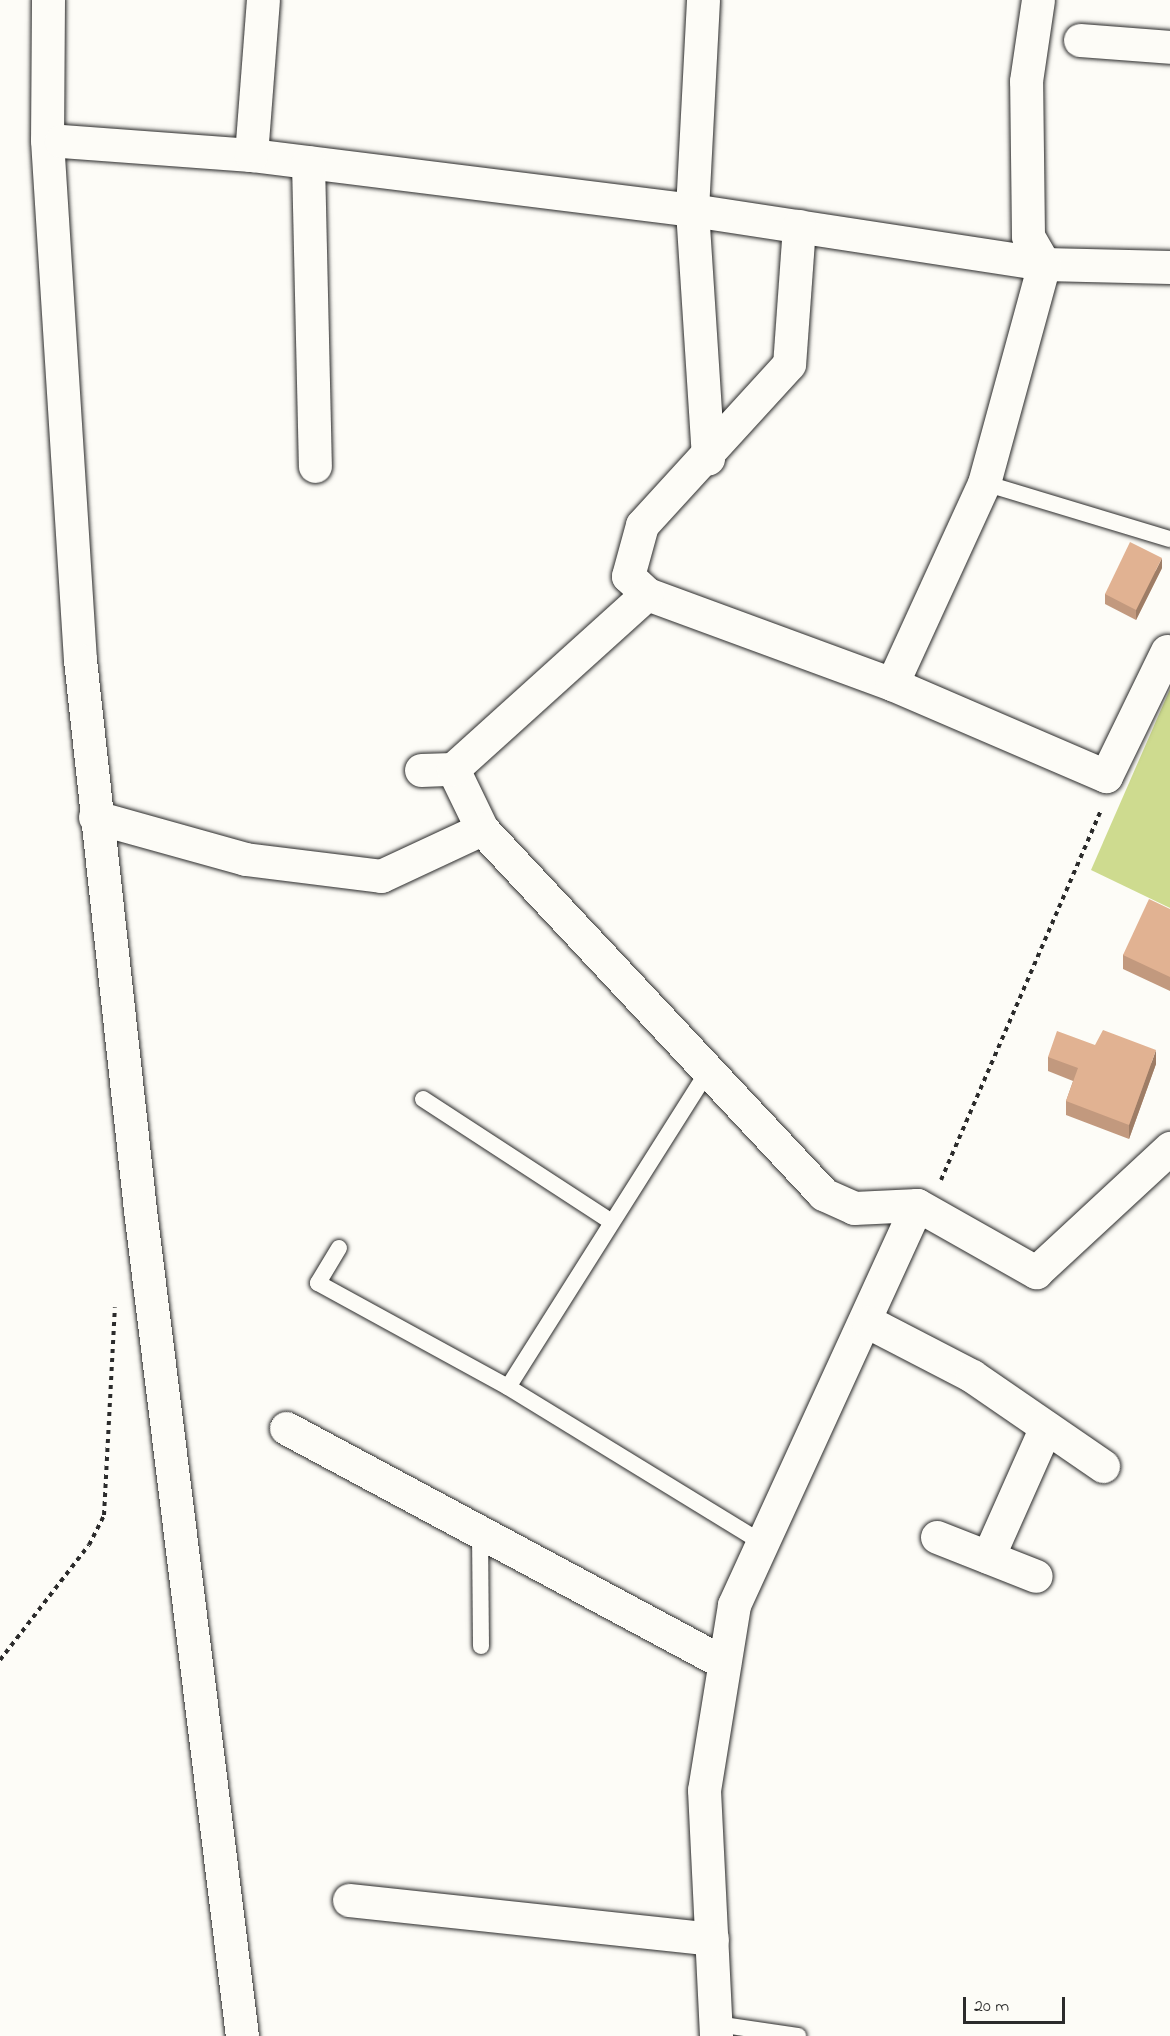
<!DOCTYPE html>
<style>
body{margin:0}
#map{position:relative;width:1170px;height:2036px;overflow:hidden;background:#fdfcf7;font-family:"Indie Flower",sans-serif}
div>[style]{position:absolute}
.green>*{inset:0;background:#cedb8f}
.path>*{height:4px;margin-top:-2px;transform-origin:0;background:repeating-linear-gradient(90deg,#2b2b2b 0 4.5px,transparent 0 9px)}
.roads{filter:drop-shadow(0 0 2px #2b2b2b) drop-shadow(0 0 2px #2b2b2b)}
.service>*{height:16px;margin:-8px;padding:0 8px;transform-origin:8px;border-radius:8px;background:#fdfcf7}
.minor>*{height:33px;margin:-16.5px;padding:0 16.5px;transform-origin:16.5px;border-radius:16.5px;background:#fdfcf7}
.wall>*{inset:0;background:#c2997e}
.shaded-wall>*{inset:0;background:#9e7d66}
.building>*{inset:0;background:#e1b292}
span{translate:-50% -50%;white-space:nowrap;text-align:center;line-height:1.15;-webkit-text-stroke:5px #fdfcf7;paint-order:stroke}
.scale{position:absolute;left:963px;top:1997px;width:102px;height:27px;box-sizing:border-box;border:3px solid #2b2b2b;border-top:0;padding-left:8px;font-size:18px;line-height:21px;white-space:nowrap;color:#2b2b2b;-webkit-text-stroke:4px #fdfcf7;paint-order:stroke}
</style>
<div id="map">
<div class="green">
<div style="clip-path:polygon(1170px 689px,1170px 908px,1091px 870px)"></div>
</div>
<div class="path">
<div style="left:941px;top:1180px;width:403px;rotate:-66.6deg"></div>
<div style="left:0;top:1660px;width:145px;rotate:-52.3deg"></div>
<div style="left:89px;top:1545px;width:34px;rotate:-63deg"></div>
<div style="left:104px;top:1515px;width:208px;rotate:-87deg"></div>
</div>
<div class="roads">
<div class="service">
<div style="left:984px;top:483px;width:194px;rotate:16.8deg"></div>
<div style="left:706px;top:1074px;width:370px;rotate:122.3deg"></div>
<div style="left:508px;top:1387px;width:297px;rotate:31.5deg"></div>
<div style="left:423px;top:1099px;width:223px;rotate:33.1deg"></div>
<div style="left:339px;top:1248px;width:41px;rotate:121deg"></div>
<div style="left:318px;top:1283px;width:217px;rotate:28.7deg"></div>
<div style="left:480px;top:1532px;width:114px;rotate:89.5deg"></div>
<div style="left:717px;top:2024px;width:82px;rotate:8.4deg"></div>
</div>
<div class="minor">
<div style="left:48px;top:0;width:140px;rotate:90.4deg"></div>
<div style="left:47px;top:140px;width:521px;rotate:86.37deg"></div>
<div style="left:80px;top:660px;width:553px;rotate:83.77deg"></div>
<div style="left:140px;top:1210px;width:832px;rotate:82.96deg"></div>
<div style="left:703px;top:0;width:210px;rotate:93deg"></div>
<div style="left:692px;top:210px;width:249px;rotate:86.3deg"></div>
<div style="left:1080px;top:40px;width:90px;rotate:4.4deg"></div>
<div style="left:61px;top:141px;width:191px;rotate:4.2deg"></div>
<div style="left:251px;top:155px;width:444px;rotate:7.1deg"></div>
<div style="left:692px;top:210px;width:356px;rotate:8.7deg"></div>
<div style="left:1044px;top:264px;width:126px;rotate:1.4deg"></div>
<div style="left:251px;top:155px;width:155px;rotate:-85.6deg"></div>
<div style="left:308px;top:162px;width:304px;rotate:88.7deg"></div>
<div style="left:799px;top:226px;width:138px;rotate:94.1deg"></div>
<div style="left:789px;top:364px;width:218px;rotate:132.4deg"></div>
<div style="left:642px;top:525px;width:53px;rotate:105.4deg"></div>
<div style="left:628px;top:576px;width:26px;rotate:43deg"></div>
<div style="left:647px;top:594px;width:261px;rotate:20.2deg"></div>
<div style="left:892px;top:684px;width:221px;rotate:-65.4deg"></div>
<div style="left:984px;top:483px;width:227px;rotate:-74.7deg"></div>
<div style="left:1044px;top:264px;width:32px;rotate:-120deg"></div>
<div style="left:1028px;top:236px;width:155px;rotate:-90.7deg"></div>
<div style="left:1026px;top:81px;width:82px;rotate:-81.6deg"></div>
<div style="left:892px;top:684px;width:233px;rotate:23.3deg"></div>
<div style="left:1106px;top:776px;width:139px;rotate:-64deg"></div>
<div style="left:453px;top:769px;width:67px;rotate:64.2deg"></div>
<div style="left:482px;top:829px;width:500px;rotate:46.9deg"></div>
<div style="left:823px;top:1194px;width:34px;rotate:24deg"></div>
<div style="left:854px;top:1208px;width:63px;rotate:-2.7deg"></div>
<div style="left:917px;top:1205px;width:440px;rotate:114.6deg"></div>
<div style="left:734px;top:1605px;width:187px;rotate:99.2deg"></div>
<div style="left:704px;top:1790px;width:246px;rotate:87.2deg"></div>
<div style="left:421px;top:770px;width:32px;rotate:-2deg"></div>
<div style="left:453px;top:769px;width:261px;rotate:-42.1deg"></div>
<div style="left:95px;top:817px;width:156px;rotate:15.6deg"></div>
<div style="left:245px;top:859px;width:137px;rotate:7.1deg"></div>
<div style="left:381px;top:876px;width:111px;rotate:-25deg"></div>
<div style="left:917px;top:1205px;width:137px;rotate:29.4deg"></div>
<div style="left:1036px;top:1272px;width:183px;rotate:-42.8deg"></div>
<div style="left:868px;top:1322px;width:117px;rotate:27.4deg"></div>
<div style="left:972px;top:1376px;width:159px;rotate:34.5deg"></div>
<div style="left:286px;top:1428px;width:497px;rotate:28.2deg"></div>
<div style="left:937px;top:1537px;width:106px;rotate:21.5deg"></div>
<div style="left:988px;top:1557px;width:142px;rotate:-66deg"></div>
<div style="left:349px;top:1900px;width:365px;rotate:6.1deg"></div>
</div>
</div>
<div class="wall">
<div style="clip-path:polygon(1162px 568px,1136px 620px,1105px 604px,1105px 594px)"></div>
<div style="clip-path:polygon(1170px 909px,1170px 991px,1123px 969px,1123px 955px)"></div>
<div style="clip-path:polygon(1095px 1045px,1156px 1064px,1129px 1139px,1066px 1115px,1066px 1101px,1073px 1081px,1048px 1071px,1048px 1057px)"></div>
</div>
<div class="shaded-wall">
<div style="clip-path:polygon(1162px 558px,1162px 568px,1136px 620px,1136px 610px)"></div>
<div style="clip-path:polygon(1156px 1050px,1156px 1064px,1129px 1139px,1129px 1125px)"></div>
</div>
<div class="building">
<div style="clip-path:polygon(1130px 542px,1162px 558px,1136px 610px,1105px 594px)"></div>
<div style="clip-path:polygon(1149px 899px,1170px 909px,1170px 977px,1123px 955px)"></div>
<div style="clip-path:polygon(1103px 1030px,1156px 1050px,1129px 1125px,1066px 1101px,1078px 1068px,1048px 1057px,1057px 1031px,1095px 1045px)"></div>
</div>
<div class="scale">20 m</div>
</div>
